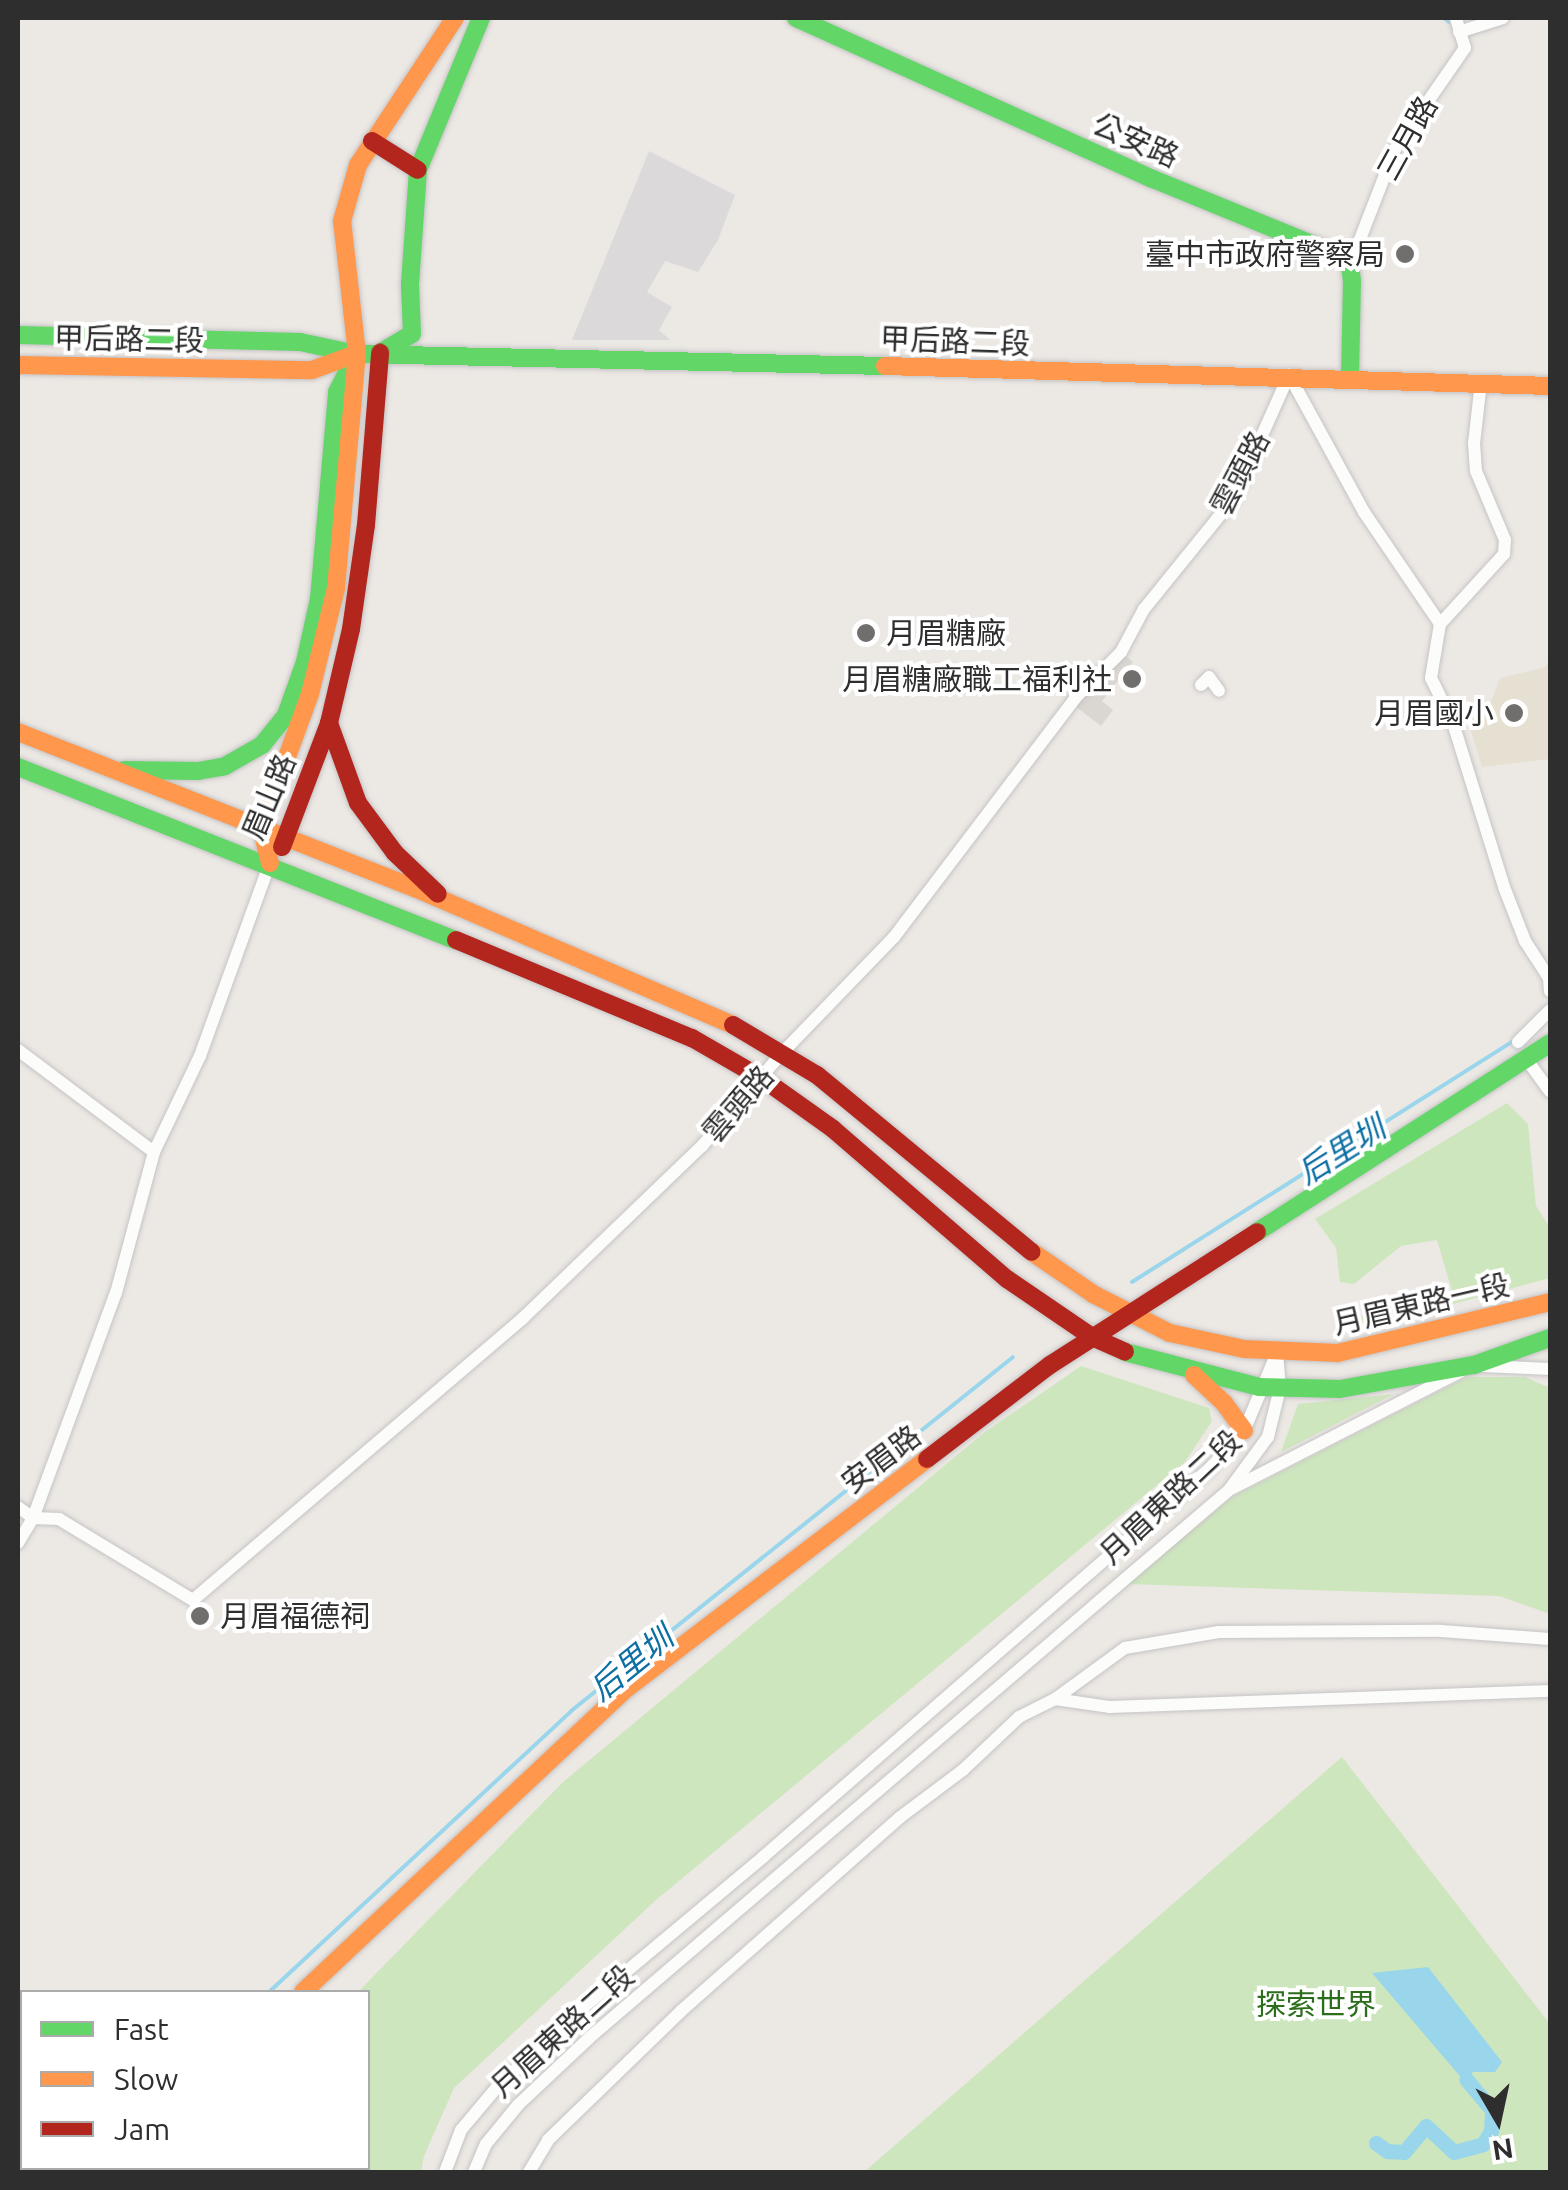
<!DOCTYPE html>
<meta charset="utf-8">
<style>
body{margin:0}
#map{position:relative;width:1568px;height:2190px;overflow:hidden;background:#ece8e4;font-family:Ubuntu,"Noto Sans TC",sans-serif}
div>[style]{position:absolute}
.industrial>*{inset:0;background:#dcd9db}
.education>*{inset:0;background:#e6e0d3}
.green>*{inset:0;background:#cee6be}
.plaza>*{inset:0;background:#dad6d2}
.water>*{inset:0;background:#99d6ec}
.stream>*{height:4px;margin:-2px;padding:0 2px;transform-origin:2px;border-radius:2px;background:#99d6ec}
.canal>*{height:15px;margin:-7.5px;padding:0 7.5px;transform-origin:7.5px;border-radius:7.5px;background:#99d6ec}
.roads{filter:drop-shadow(0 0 2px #c5c4c5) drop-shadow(0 0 2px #c5c4c5)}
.street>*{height:12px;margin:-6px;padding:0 6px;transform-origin:6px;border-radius:6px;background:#fcfcfb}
.fast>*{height:18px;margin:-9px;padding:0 9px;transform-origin:9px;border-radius:9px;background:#63d668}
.slow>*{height:18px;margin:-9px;padding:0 9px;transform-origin:9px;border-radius:9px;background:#ff974d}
.jam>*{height:18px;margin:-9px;padding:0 9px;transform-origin:9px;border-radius:9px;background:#b3261e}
.dots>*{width:28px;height:28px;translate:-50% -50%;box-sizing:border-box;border:5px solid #fff;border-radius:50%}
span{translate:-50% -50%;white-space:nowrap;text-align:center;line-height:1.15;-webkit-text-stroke:8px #fff;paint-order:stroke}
.street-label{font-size:30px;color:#2e2e2e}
.poi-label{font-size:30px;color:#2e2e2e}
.right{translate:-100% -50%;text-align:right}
.left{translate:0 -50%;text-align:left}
.park-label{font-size:30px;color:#2c6e1b}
.water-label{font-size:32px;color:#0d6fa3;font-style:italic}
.frame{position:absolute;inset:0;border:20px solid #2e2e2e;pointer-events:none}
.legend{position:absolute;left:20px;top:1990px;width:350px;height:180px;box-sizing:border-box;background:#fff;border:2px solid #ababab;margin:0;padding:12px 18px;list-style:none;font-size:30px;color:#2e2e2e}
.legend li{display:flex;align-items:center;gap:20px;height:50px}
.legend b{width:50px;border:2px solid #ababab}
.north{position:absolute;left:1448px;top:2070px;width:100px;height:100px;-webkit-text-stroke:8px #fff;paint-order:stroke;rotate:171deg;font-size:28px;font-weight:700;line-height:40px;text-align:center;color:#2e2e2e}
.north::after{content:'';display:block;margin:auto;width:35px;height:45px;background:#2e2e2e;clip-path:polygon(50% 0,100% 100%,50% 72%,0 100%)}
</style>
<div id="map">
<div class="industrial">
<div style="clip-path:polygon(649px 151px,735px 195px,718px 240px,698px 272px,665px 261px,647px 292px,672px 307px,659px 330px,670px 340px,572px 340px)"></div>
</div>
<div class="education">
<div style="clip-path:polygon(1550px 662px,1550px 759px,1482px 767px,1467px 719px,1489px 707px,1500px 678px,1543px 668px)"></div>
</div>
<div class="green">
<div style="clip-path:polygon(1507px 1103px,1528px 1124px,1536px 1206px,1550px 1228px,1550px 1278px,1363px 1328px,1360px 1316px,1443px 1300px,1452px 1291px,1437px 1240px,1401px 1246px,1354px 1284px,1340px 1282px,1336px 1248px,1315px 1219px)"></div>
<div style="clip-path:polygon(1081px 1366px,1209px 1408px,1212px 1421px,1185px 1462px,656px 1900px,454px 2088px,424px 2156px,421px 2172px,188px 2172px,181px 2168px,368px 2168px,368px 1992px,358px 1992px,563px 1782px,985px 1432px)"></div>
<div style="clip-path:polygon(1467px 1377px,1525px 1377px,1550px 1388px,1550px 1614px,1499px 1596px,1126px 1584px,1232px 1497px)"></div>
<div style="clip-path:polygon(1394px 1394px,1281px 1452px,1298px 1404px)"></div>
<div style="clip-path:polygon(1342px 1757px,1550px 2024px,1550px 2172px,864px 2172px)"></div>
</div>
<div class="plaza">
<div style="clip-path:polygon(1120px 651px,1133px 662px,1102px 701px,1113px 710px,1101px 726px,1075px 706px)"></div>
</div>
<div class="water">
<div style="clip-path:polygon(1428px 1967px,1502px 2062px,1495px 2072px,1473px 2072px,1464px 2081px,1372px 1973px)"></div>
</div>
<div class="stream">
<div style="left:1444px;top:18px;width:6px;rotate:39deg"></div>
<div style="left:1132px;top:1282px;width:449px;rotate:-32.3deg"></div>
<div style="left:269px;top:1992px;width:413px;rotate:-42.9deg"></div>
<div style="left:571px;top:1711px;width:566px;rotate:-38.69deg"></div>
<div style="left:96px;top:2172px;width:6px;rotate:-39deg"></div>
</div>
<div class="canal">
<div style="left:1376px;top:2143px;width:14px;rotate:36deg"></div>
<div style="left:1387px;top:2151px;width:17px;rotate:3deg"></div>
<div style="left:1404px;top:2152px;width:34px;rotate:-50deg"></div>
<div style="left:1426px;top:2126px;width:38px;rotate:43deg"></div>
<div style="left:1454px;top:2152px;width:30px;rotate:-15deg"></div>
<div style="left:1483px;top:2144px;width:15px;rotate:-58deg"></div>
<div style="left:1491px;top:2131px;width:21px;rotate:-87deg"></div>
<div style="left:1492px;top:2110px;width:40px;rotate:-130deg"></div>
</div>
<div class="roads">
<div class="street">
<div style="left:1459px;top:32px;width:46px;rotate:-17.7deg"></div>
<div style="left:1350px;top:265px;width:124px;rotate:-68.8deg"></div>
<div style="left:1395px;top:149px;width:123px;rotate:-55.3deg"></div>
<div style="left:1465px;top:48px;width:31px;rotate:-107deg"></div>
<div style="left:1289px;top:375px;width:156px;rotate:61.3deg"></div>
<div style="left:1364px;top:512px;width:135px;rotate:55.8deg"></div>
<div style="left:1481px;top:382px;width:61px;rotate:96.5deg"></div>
<div style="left:1474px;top:443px;width:28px;rotate:86deg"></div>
<div style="left:1476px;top:471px;width:75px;rotate:67.2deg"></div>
<div style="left:1505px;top:540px;width:14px;rotate:94deg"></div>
<div style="left:1504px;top:554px;width:95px;rotate:132.4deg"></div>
<div style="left:1440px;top:624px;width:55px;rotate:99.5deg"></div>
<div style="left:1431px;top:678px;width:50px;rotate:63.9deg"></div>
<div style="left:1453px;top:723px;width:172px;rotate:72.7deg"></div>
<div style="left:1504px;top:887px;width:58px;rotate:68.7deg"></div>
<div style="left:1525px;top:941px;width:44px;rotate:57deg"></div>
<div style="left:1549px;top:978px;width:13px;rotate:86deg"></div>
<div style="left:1201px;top:685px;width:11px;rotate:-45deg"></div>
<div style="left:1209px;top:677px;width:17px;rotate:54deg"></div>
<div style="left:1518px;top:1042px;width:45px;rotate:-45deg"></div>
<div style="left:18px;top:1050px;width:170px;rotate:36.9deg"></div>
<div style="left:1527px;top:1060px;width:39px;rotate:54deg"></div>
<div style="left:1483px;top:1366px;width:67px;rotate:2.6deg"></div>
<div style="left:1233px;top:1488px;width:255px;rotate:-27.1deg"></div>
<div style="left:18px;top:1507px;width:19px;rotate:36deg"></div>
<div style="left:33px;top:1518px;width:26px;rotate:2deg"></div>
<div style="left:59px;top:1519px;width:157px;rotate:31.2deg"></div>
<div style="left:193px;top:1600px;width:433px;rotate:-40.5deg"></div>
<div style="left:522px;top:1319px;width:250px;rotate:-43.9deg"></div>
<div style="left:702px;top:1146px;width:123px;rotate:-49.3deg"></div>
<div style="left:782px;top:1053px;width:161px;rotate:-46deg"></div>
<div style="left:894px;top:937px;width:303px;rotate:-52.8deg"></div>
<div style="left:1077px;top:696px;width:62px;rotate:-45deg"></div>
<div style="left:1121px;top:652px;width:49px;rotate:-61.9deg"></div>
<div style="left:1144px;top:609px;width:143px;rotate:-51deg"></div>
<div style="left:1234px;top:498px;width:135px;rotate:-65.9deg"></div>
<div style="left:18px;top:1543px;width:29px;rotate:-59deg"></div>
<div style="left:33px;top:1518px;width:240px;rotate:-69.8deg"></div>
<div style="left:116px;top:1293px;width:146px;rotate:-74.9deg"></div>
<div style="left:154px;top:1152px;width:106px;rotate:-64.4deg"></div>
<div style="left:200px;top:1056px;width:205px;rotate:-70.1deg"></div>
<div style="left:1055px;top:1699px;width:56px;rotate:8.3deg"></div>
<div style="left:1110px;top:1707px;width:440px;rotate:-2.1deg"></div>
<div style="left:445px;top:2172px;width:45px;rotate:-69.1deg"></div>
<div style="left:461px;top:2130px;width:57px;rotate:-49.9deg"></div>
<div style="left:498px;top:2086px;width:103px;rotate:-43deg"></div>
<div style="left:573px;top:2016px;width:248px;rotate:-39.9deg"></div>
<div style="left:763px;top:1857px;width:593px;rotate:-41.03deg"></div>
<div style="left:1210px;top:1468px;width:50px;rotate:-47.4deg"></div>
<div style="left:1244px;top:1431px;width:85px;rotate:-67.1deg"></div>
<div style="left:474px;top:2172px;width:30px;rotate:-67deg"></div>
<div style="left:486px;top:2144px;width:50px;rotate:-50.6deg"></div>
<div style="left:518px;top:2105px;width:98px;rotate:-43.3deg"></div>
<div style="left:589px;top:2038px;width:843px;rotate:-40.57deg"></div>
<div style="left:1229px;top:1490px;width:66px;rotate:-53.7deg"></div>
<div style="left:1268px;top:1437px;width:50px;rotate:-76.2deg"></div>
<div style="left:1280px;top:1388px;width:33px;rotate:-95deg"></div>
<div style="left:529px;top:2172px;width:37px;rotate:-59deg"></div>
<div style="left:548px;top:2140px;width:185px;rotate:-44.1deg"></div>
<div style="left:681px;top:2011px;width:291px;rotate:-41.5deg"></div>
<div style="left:899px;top:1818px;width:80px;rotate:-36.9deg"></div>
<div style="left:963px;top:1770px;width:77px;rotate:-43.4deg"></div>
<div style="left:1019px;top:1717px;width:40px;rotate:-26.6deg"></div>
<div style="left:1055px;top:1699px;width:87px;rotate:-36.1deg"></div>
<div style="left:1125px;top:1648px;width:95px;rotate:-9.7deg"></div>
<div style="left:1219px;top:1632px;width:222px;rotate:-0.3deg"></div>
<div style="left:1441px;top:1631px;width:109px;rotate:4.2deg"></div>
</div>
<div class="fast">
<div style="left:796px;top:18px;width:392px;rotate:24.3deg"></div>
<div style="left:1153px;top:179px;width:200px;rotate:22.3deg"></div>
<div style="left:1338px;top:255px;width:16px;rotate:40deg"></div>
<div style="left:1350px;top:265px;width:16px;rotate:83deg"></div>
<div style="left:1352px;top:281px;width:98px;rotate:91.2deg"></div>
<div style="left:18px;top:335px;width:282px;rotate:1.4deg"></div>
<div style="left:300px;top:342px;width:58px;rotate:11.9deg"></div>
<div style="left:357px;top:354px;width:528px;rotate:1.3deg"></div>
<div style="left:380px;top:353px;width:37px;rotate:-31deg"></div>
<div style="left:412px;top:334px;width:50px;rotate:-92.3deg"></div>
<div style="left:410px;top:284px;width:114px;rotate:-86deg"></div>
<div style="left:418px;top:170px;width:165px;rotate:-67.5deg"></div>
<div style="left:18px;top:767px;width:471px;rotate:21.6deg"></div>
<div style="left:124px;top:770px;width:74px;rotate:0.8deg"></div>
<div style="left:198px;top:771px;width:27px;rotate:-10deg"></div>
<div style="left:225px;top:766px;width:43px;rotate:-29.6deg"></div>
<div style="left:262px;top:745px;width:38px;rotate:-51deg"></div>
<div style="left:286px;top:715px;width:56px;rotate:-70.3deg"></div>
<div style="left:305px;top:662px;width:65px;rotate:-77.5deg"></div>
<div style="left:319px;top:599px;width:208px;rotate:-85deg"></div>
<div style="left:337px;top:392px;width:33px;rotate:-63deg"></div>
<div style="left:1257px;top:1232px;width:349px;rotate:-32.8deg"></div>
<div style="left:1125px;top:1352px;width:138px;rotate:14.6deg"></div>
<div style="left:1259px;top:1387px;width:81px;rotate:1.4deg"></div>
<div style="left:1340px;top:1389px;width:136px;rotate:-10.2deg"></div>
<div style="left:1474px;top:1365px;width:81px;rotate:-19.6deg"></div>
<div style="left:113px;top:2172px;width:6px;rotate:-39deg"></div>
</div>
<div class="slow">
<div style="left:18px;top:365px;width:294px;rotate:1deg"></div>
<div style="left:312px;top:370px;width:47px;rotate:-20deg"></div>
<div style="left:885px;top:366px;width:665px;rotate:1.72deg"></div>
<div style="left:18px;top:732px;width:429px;rotate:21.5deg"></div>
<div style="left:417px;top:889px;width:344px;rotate:23.3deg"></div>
<div style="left:270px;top:863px;width:36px;rotate:-104deg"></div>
<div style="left:261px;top:828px;width:143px;rotate:-69.9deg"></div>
<div style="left:310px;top:694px;width:109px;rotate:-76.2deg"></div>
<div style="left:336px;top:588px;width:235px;rotate:-84.9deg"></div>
<div style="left:357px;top:354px;width:134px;rotate:-96.4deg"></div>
<div style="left:342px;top:221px;width:58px;rotate:-74.1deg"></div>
<div style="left:358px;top:165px;width:176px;rotate:-56.6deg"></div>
<div style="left:1032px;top:1252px;width:74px;rotate:34.5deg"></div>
<div style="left:1093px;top:1294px;width:86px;rotate:26.9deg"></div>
<div style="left:1170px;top:1333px;width:76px;rotate:12.2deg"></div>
<div style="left:1244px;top:1349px;width:94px;rotate:2.4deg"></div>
<div style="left:1338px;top:1353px;width:218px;rotate:-13.5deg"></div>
<div style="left:1194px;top:1375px;width:41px;rotate:43deg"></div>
<div style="left:1224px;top:1403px;width:34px;rotate:54deg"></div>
<div style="left:303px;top:1992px;width:443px;rotate:-43.2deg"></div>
<div style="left:626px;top:1689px;width:379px;rotate:-37.4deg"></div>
</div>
<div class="jam">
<div style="left:372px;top:141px;width:54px;rotate:32.2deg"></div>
<div style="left:329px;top:723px;width:85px;rotate:70.1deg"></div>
<div style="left:358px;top:803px;width:62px;rotate:53.5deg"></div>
<div style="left:395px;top:853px;width:59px;rotate:43.6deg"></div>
<div style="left:282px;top:847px;width:133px;rotate:-69.2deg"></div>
<div style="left:329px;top:723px;width:97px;rotate:-76.8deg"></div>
<div style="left:351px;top:629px;width:105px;rotate:-81.8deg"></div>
<div style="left:366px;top:525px;width:173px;rotate:-85.3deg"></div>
<div style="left:456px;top:940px;width:256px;rotate:22.6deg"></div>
<div style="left:692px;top:1038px;width:82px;rotate:30deg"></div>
<div style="left:763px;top:1079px;width:86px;rotate:35.5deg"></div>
<div style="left:833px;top:1129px;width:230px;rotate:40.8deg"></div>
<div style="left:1007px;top:1279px;width:103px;rotate:34.3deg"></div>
<div style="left:1092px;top:1337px;width:36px;rotate:24deg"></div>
<div style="left:733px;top:1025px;width:98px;rotate:30.8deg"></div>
<div style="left:817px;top:1075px;width:278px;rotate:39.5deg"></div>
<div style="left:927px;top:1459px;width:155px;rotate:-37.4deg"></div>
<div style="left:1050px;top:1365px;width:246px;rotate:-32.7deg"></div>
</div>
</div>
<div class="dots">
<div style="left:1405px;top:254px;background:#706f6e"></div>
<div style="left:866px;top:633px;background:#706f6e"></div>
<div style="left:1132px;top:679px;background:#706f6e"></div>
<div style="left:1514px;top:713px;background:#706f6e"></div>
<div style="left:200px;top:1616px;background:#706f6e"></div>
</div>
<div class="street-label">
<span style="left:1407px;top:138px;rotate:-61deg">三月路</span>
<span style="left:1136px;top:140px;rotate:24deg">公安路</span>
<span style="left:129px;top:339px;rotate:1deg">甲后路二段</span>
<span style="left:955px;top:341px;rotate:2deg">甲后路二段</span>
<span style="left:1240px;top:473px;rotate:-62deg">雲頭路</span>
<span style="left:269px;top:797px;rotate:-67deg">眉山路</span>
<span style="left:738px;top:1104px;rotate:-49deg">雲頭路</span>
<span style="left:1421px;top:1304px;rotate:-13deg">月眉東路一段</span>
<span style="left:881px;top:1459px;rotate:-37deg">安眉路</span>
<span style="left:1170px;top:1497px;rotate:-43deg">月眉東路二段</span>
<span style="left:562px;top:2031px;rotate:-42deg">月眉東路二段</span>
</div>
<div class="poi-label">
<span class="right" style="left:1385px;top:254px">臺中市政府警察局</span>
<span class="left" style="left:886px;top:633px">月眉糖廠</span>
<span class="right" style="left:1112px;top:679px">月眉糖廠職工福利社</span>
<span class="right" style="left:1494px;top:713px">月眉國小</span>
<span class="left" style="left:220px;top:1616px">月眉福德祠</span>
</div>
<div class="park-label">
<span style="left:1316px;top:2004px">探索世界</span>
</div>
<div class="water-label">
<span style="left:1341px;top:1150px;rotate:-32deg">后里圳</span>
<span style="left:631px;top:1663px;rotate:-39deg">后里圳</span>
</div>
<div class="frame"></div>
<ul class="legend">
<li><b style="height:12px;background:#63d668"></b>Fast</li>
<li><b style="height:12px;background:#ff974d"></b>Slow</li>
<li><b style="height:12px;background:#b3261e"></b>Jam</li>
</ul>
<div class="north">N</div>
</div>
